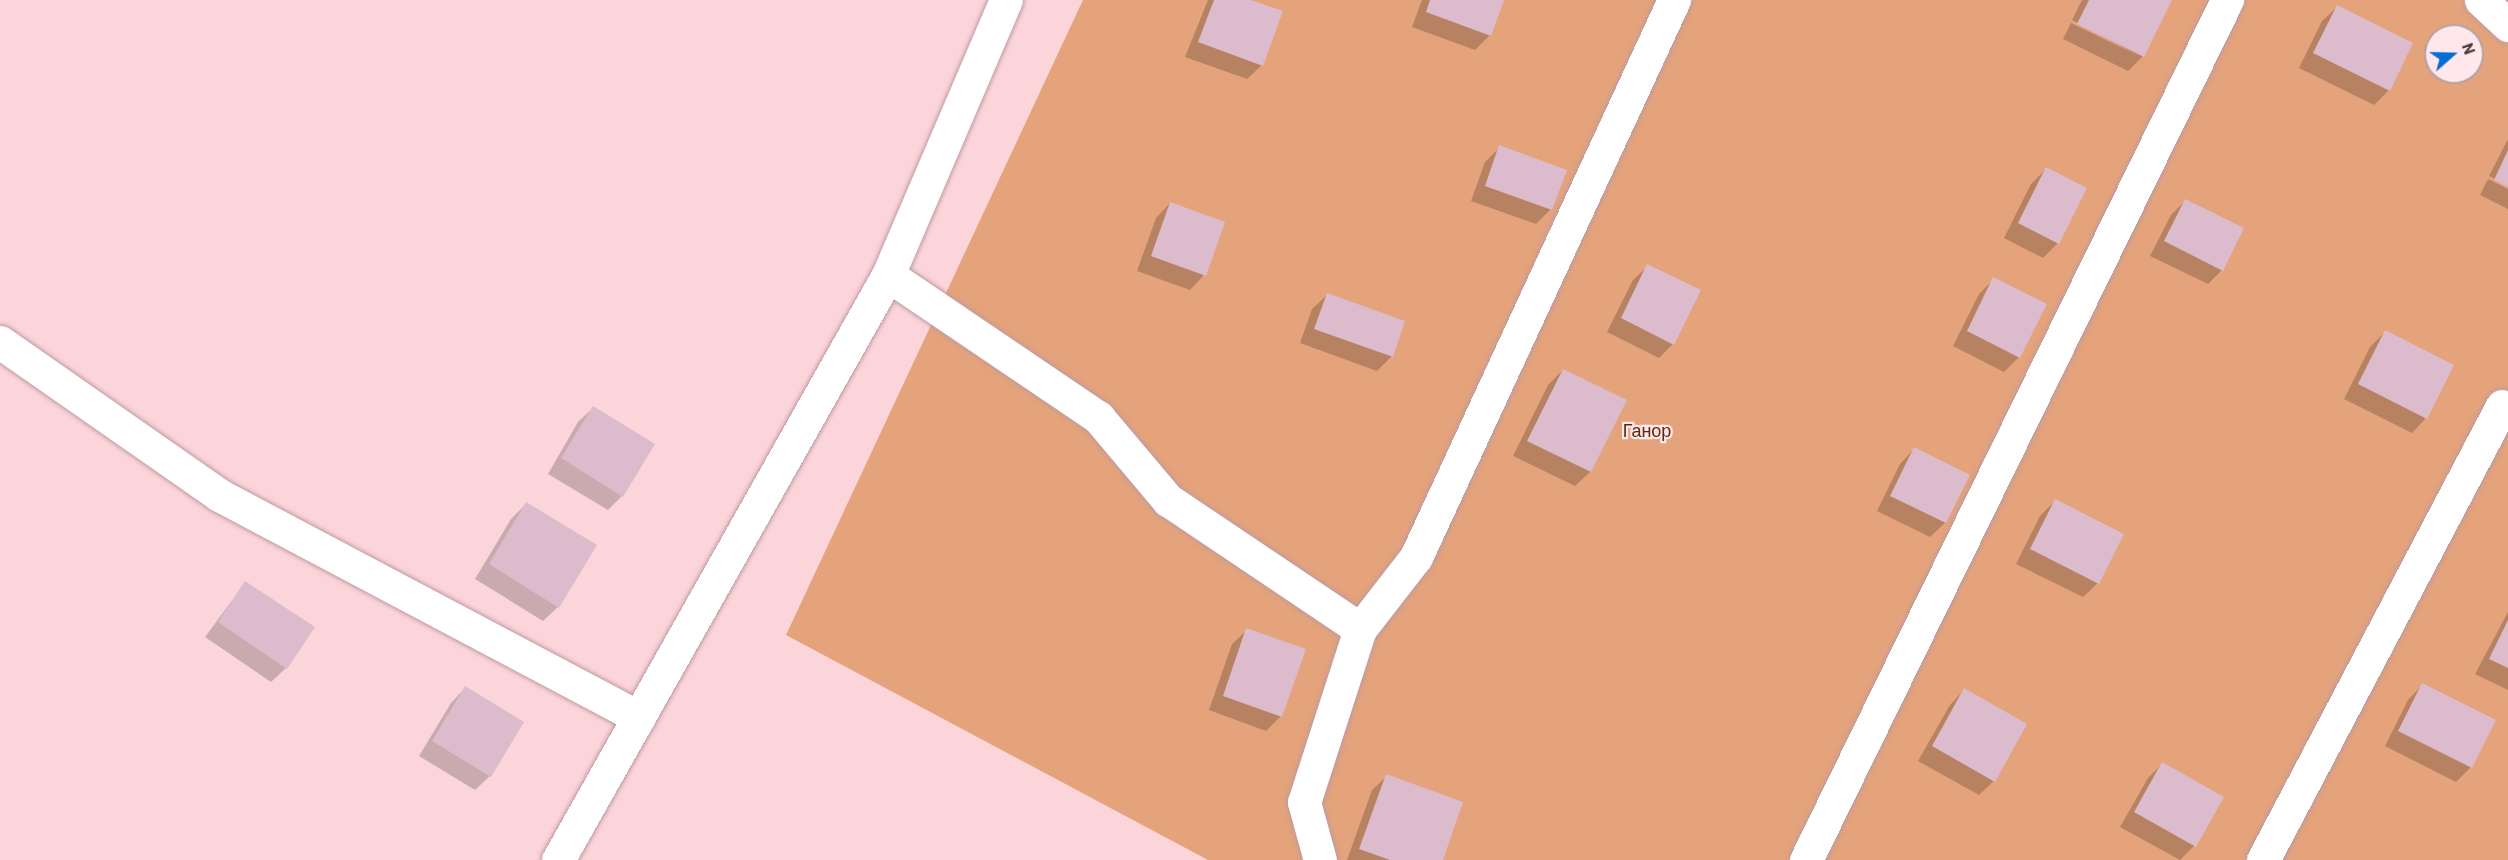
<!DOCTYPE html>
<meta charset="utf-8">
<style>
body{margin:0}
#map{position:relative;width:2508px;height:860px;overflow:hidden;background:#fcd5db;font-family:Barlow,sans-serif}
div>[style]{position:absolute}
.green>*{inset:0;background:#e4a37b}
.shadow>*{inset:0;background:#0003}
.building>*{inset:0;background:#dcbbcc}
.roads{filter:drop-shadow(0 0 2px #be9aa0) drop-shadow(0 0 2px #be9aa0)}
.minor>*{height:33px;margin:-16.5px;padding:0 16.5px;transform-origin:16.5px;border-radius:16.5px;background:#fff}
.secondary>*{height:33px;margin:-16.5px;padding:0 16.5px;transform-origin:16.5px;border-radius:16.5px;background:#fff}
span{translate:-50% -50%;white-space:nowrap;text-align:center;line-height:1.15;-webkit-text-stroke:4.5px #ffe7eb;paint-order:stroke}
.park-label{font-size:18px;color:#592b09}
.north{position:absolute;left:2424px;top:24px;width:60px;height:60px;box-sizing:border-box;background:#ffe7eb;border:2px solid #b5a1a4;border-radius:50%;rotate:70deg;font-size:16px;font-weight:700;line-height:24px;text-align:center;color:#47383a}
.north::after{content:'';display:block;margin:auto;width:21px;height:27px;background:#066dd5;clip-path:polygon(50% 0,100% 100%,50% 72%,0 100%)}
</style>
<div id="map">
<div class="green">
<div style="clip-path:polygon(evenodd,1083px 0,2508px 0,2508px 860px,1208px 860px,786px 635px,1083px 0,2436px 36px,2472px 36px,2472px 72px,2436px 72px,2436px 36px)"></div>
</div>
<div class="shadow">
<div style="clip-path:polygon(1208px 0,1246px 0,1262px 65px,1247px 79px,1185px 57px)"></div>
<div style="clip-path:polygon(1422px 0,1503px 0,1490px 35px,1475px 50px,1412px 27px)"></div>
<div style="clip-path:polygon(2082px 0,2170px 0,2143px 56px,2128px 71px,2063px 39px,2071px 23px,2139px 56px,2072px 20px)"></div>
<div style="clip-path:polygon(2337px 7px,2389px 90px,2374px 105px,2299px 68px,2322px 21px)"></div>
<div style="clip-path:polygon(2508px 139px,2508px 185px,2489px 176px)"></div>
<div style="clip-path:polygon(1500px 147px,1551px 209px,1536px 224px,1471px 201px,1485px 162px)"></div>
<div style="clip-path:polygon(2046px 169px,2058px 243px,2043px 258px,2004px 238px,2031px 184px)"></div>
<div style="clip-path:polygon(2488px 179px,2508px 189px,2508px 209px,2480px 195px)"></div>
<div style="clip-path:polygon(2185px 201px,2222px 270px,2208px 284px,2150px 256px,2171px 215px)"></div>
<div style="clip-path:polygon(1170px 203px,1204px 275px,1190px 290px,1137px 271px,1156px 218px)"></div>
<div style="clip-path:polygon(1648px 266px,1673px 344px,1659px 358px,1607px 332px,1633px 280px)"></div>
<div style="clip-path:polygon(1994px 279px,2019px 357px,2004px 372px,1953px 346px,1979px 294px)"></div>
<div style="clip-path:polygon(1327px 295px,1404px 322px,1391px 357px,1377px 371px,1300px 343px,1312px 309px)"></div>
<div style="clip-path:polygon(2385px 332px,2426px 418px,2412px 433px,2344px 399px,2370px 347px)"></div>
<div style="clip-path:polygon(1563px 370px,1625px 401px,1590px 472px,1575px 486px,1513px 456px,1548px 385px)"></div>
<div style="clip-path:polygon(593px 408px,622px 496px,608px 510px,548px 474px,578px 422px)"></div>
<div style="clip-path:polygon(1914px 449px,1968px 476px,1945px 523px,1930px 537px,1877px 511px,1900px 464px)"></div>
<div style="clip-path:polygon(2055px 501px,2098px 583px,2083px 597px,2016px 564px,2040px 516px)"></div>
<div style="clip-path:polygon(526px 504px,558px 607px,543px 621px,475px 579px,511px 519px)"></div>
<div style="clip-path:polygon(245px 583px,286px 668px,271px 682px,205px 637px)"></div>
<div style="clip-path:polygon(2508px 612px,2508px 690px,2475px 674px)"></div>
<div style="clip-path:polygon(1247px 630px,1281px 716px,1266px 731px,1209px 710px,1232px 644px)"></div>
<div style="clip-path:polygon(2422px 685px,2471px 767px,2456px 782px,2385px 746px,2408px 700px)"></div>
<div style="clip-path:polygon(465px 688px,490px 776px,475px 790px,419px 756px,451px 703px)"></div>
<div style="clip-path:polygon(1964px 690px,1994px 781px,1979px 795px,1918px 761px,1950px 705px)"></div>
<div style="clip-path:polygon(2162px 764px,2194px 846px,2180px 860px,2120px 827px,2148px 778px)"></div>
<div style="clip-path:polygon(1387px 776px,1441px 860px,1347px 860px,1372px 790px)"></div>
</div>
<div class="building">
<div style="clip-path:polygon(1214px 0,1251px 0,1283px 11px,1263px 66px,1198px 42px)"></div>
<div style="clip-path:polygon(1430px 0,1504px 0,1491px 36px,1426px 12px)"></div>
<div style="clip-path:polygon(2089px 0,2172px 0,2144px 57px,2077px 24px)"></div>
<div style="clip-path:polygon(2337px 5px,2413px 43px,2390px 91px,2313px 53px)"></div>
<div style="clip-path:polygon(1499px 145px,1567px 170px,1552px 210px,1485px 186px)"></div>
<div style="clip-path:polygon(2508px 150px,2508px 187px,2494px 180px)"></div>
<div style="clip-path:polygon(2046px 167px,2087px 188px,2059px 244px,2018px 223px)"></div>
<div style="clip-path:polygon(2185px 199px,2244px 228px,2223px 271px,2164px 241px)"></div>
<div style="clip-path:polygon(1170px 202px,1225px 222px,1206px 276px,1151px 256px)"></div>
<div style="clip-path:polygon(1647px 264px,1701px 290px,1674px 345px,1621px 318px)"></div>
<div style="clip-path:polygon(1993px 277px,2047px 304px,2020px 358px,1967px 331px)"></div>
<div style="clip-path:polygon(1327px 293px,1405px 321px,1393px 357px,1314px 329px)"></div>
<div style="clip-path:polygon(2385px 330px,2454px 365px,2427px 419px,2358px 384px)"></div>
<div style="clip-path:polygon(1563px 369px,1627px 400px,1591px 472px,1527px 441px)"></div>
<div style="clip-path:polygon(593px 406px,655px 444px,623px 497px,561px 458px)"></div>
<div style="clip-path:polygon(1914px 447px,1970px 475px,1946px 523px,1890px 496px)"></div>
<div style="clip-path:polygon(2055px 499px,2124px 534px,2099px 584px,2030px 549px)"></div>
<div style="clip-path:polygon(526px 502px,597px 545px,559px 608px,489px 564px)"></div>
<div style="clip-path:polygon(245px 581px,315px 627px,287px 669px,218px 622px)"></div>
<div style="clip-path:polygon(2508px 620px,2508px 668px,2489px 659px)"></div>
<div style="clip-path:polygon(1246px 628px,1306px 649px,1282px 717px,1223px 696px)"></div>
<div style="clip-path:polygon(2422px 683px,2496px 720px,2472px 768px,2398px 731px)"></div>
<div style="clip-path:polygon(465px 686px,524px 722px,491px 777px,432px 741px)"></div>
<div style="clip-path:polygon(1964px 688px,2027px 724px,1995px 782px,1932px 746px)"></div>
<div style="clip-path:polygon(2162px 762px,2224px 797px,2196px 847px,2134px 812px)"></div>
<div style="clip-path:polygon(1386px 774px,1463px 802px,1443px 860px,1390px 860px,1359px 849px)"></div>
</div>
<div class="roads">
<div class="minor">
<div style="left:2481px;top:0;width:37px;rotate:43deg"></div>
<div style="left:888px;top:275px;width:254px;rotate:34.1deg"></div>
<div style="left:1098px;top:417px;width:109px;rotate:49.9deg"></div>
<div style="left:1168px;top:500px;width:231px;rotate:33.9deg"></div>
<div style="left:1360px;top:629px;width:182px;rotate:107.9deg"></div>
<div style="left:1304px;top:802px;width:60px;rotate:74.6deg"></div>
<div style="left:0;top:342px;width:267px;rotate:34.9deg"></div>
<div style="left:219px;top:495px;width:475px;rotate:27.9deg"></div>
<div style="left:1360px;top:629px;width:91px;rotate:-52.1deg"></div>
<div style="left:1416px;top:557px;width:614px;rotate:-65.15deg"></div>
<div style="left:1806px;top:860px;width:958px;rotate:-63.92deg"></div>
<div style="left:2263px;top:860px;width:513px;rotate:-62.24deg"></div>
</div>
<div class="secondary">
<div style="left:558px;top:860px;width:672px;rotate:-60.57deg"></div>
<div style="left:888px;top:275px;width:299px;rotate:-66.8deg"></div>
</div>
</div>
<div class="park-label">
<span style="left:1647px;top:430px">Ганор</span>
</div>
<div class="north">N</div>
</div>
